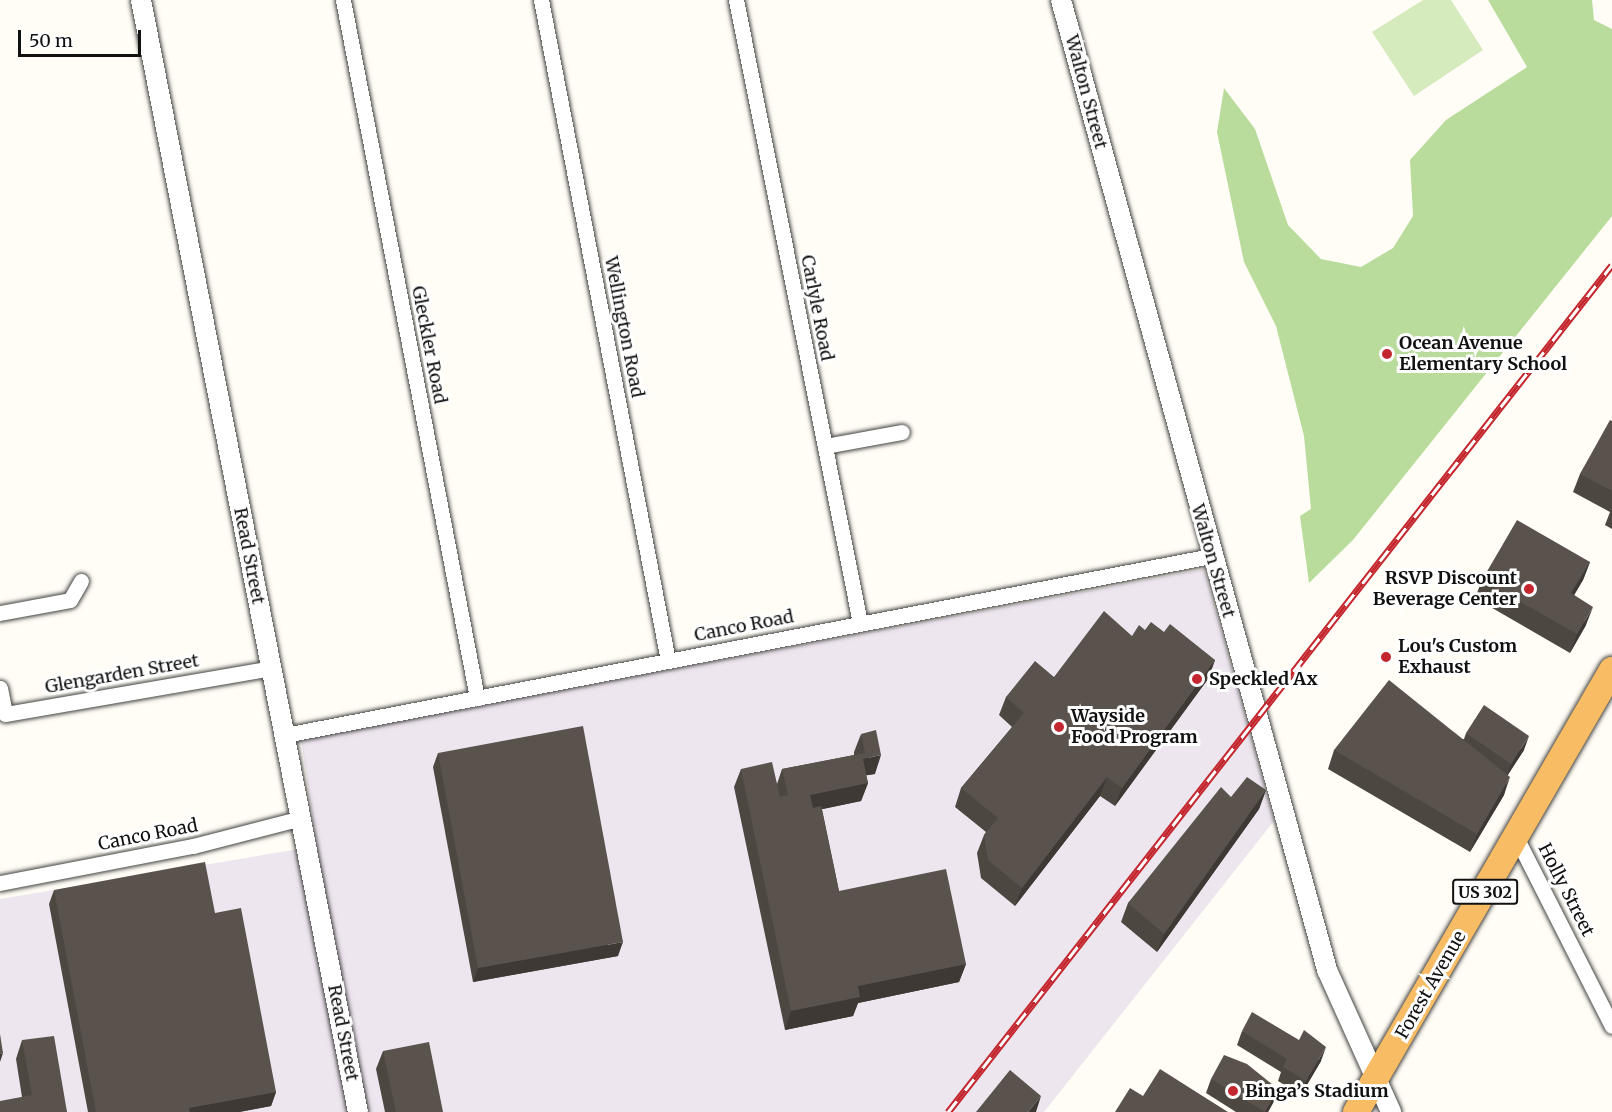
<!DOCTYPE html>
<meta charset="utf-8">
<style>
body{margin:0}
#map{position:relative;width:1612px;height:1112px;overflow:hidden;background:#fffdf5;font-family:Merriweather,serif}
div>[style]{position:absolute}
.industrial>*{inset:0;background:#eee6ef}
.green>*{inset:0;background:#d5ebbd}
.forest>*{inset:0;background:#b9dc9c}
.roads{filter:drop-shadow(0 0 2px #444) drop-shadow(0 0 2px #444)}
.minor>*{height:15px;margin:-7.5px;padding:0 7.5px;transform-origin:7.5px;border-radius:7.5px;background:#fff}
.tertiary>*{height:20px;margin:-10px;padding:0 10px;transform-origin:10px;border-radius:10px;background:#fff}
.trunk>*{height:26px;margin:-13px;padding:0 13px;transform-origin:13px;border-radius:13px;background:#f7bc64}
.rail>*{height:7px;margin-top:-3.5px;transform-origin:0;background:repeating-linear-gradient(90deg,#fff 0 14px,#c4262e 0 28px);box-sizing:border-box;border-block:2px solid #c4262e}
.wall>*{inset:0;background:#4d4742}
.shaded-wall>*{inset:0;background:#3f3936}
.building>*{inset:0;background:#5a524d}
.dots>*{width:16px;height:16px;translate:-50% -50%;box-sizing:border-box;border:3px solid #fff;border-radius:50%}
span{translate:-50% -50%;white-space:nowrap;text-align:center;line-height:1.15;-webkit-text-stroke:6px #fff;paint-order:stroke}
.shield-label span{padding:2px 4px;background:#fff;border:2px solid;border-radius:4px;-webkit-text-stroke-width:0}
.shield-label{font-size:16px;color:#111;font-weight:700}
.street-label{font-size:18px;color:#111}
.poi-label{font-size:18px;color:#111;font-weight:700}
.left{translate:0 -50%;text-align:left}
.right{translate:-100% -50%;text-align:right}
.scale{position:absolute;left:18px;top:30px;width:123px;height:27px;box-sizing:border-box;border:3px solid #111;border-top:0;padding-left:8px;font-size:18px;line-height:21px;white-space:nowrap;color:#111;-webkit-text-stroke:4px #fff;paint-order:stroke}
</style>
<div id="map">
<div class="industrial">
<div style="clip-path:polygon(1204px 569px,1274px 821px,1044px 1112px,0 1112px,0 899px,317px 846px,301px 740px)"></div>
</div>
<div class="green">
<div style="clip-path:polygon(1423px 0,1451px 0,1483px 50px,1414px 96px,1372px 32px)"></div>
</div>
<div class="forest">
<div style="clip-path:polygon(1488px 0,1592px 0,1594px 20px,1612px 29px,1612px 216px,1353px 540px,1309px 583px,1300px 516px,1311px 509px,1304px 436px,1276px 326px,1244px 262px,1217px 132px,1224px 88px,1255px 129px,1288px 225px,1321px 259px,1361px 267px,1393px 248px,1413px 216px,1410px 160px,1446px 120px,1527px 67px)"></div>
</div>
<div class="roads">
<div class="minor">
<div style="left:343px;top:0;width:711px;rotate:79.13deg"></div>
<div style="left:541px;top:0;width:673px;rotate:79.12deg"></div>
<div style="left:736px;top:0;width:635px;rotate:78.74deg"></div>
<div style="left:825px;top:446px;width:78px;rotate:-10.3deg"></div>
<div style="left:0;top:613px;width:71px;rotate:-10.5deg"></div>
<div style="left:70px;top:600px;width:22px;rotate:-60deg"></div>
<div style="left:0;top:688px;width:26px;rotate:79deg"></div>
<div style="left:5px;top:714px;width:270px;rotate:-9.8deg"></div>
<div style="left:285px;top:735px;width:943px;rotate:-10.94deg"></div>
<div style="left:1516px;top:837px;width:212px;rotate:63.1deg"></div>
<div style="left:0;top:883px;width:197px;rotate:-10.9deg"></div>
<div style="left:193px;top:846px;width:112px;rotate:-14.5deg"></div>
</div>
<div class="tertiary">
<div style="left:141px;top:0;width:1133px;rotate:78.96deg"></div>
<div style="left:1061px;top:0;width:1006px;rotate:74.66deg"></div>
<div style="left:1327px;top:970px;width:156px;rotate:65.7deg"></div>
</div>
<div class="trunk">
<div style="left:1356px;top:1112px;width:511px;rotate:-59.92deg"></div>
</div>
</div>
<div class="rail">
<div style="left:948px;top:1112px;width:1076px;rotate:-51.91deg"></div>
</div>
<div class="wall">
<div style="clip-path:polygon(1612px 421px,1612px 529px,1605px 525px,1610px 512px,1573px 492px,1580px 474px)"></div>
<div style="clip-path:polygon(1590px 562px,1583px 580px,1574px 595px,1586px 625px,1570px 653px,1475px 598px,1482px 580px)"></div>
<div style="clip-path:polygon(1145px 630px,1164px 632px,1215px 660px,1208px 679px,1115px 806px,1100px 796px,1015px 906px,981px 878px,977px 853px,984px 835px,986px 832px,955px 807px,961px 788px,1012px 727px,999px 715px,1006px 697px,1054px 677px)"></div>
<div style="clip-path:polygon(1466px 733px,1524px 750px,1508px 774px,1504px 795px,1470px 852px,1328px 769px,1334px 750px,1464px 739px)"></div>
<div style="clip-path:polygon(861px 734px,875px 774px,866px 775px,868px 783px,861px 801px,822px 809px,839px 891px,966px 964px,959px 982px,858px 1003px,853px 1016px,785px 1030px,734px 787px,741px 769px,777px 784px,782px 769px,854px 755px,854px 752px)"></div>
<div style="clip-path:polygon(438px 753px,618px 956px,473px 982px,433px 767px)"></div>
<div style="clip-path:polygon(1266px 790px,1259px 809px,1157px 952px,1121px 922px,1128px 903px,1231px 797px)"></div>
<div style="clip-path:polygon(54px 890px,276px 1092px,271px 1106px,239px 1112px,88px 1112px,49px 904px)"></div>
<div style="clip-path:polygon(1242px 1031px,1321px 1061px,1301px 1095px,1278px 1081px,1281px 1072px,1237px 1045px)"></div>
<div style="clip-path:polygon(22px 1040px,67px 1112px,22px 1097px,16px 1059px)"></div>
<div style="clip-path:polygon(383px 1051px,443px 1112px,385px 1112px,376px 1069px)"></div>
<div style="clip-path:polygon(1211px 1079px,1278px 1089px,1273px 1103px,1268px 1112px,1236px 1112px,1206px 1093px)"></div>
</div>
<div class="shaded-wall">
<div style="clip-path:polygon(1590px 562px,1583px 580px,1564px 612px,1571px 593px)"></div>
<div style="clip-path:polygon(1593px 607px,1586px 625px,1570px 653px,1577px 634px)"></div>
<div style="clip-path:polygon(1215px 660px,1208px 679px,1115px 806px,1122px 788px)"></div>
<div style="clip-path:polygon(1529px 736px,1524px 750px,1506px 778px,1511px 764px)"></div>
<div style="clip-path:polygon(881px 755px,875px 774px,856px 777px,863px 759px)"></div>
<div style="clip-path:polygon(1107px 777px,1100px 796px,1015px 906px,1022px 888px)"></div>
<div style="clip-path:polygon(1510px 777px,1504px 795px,1470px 852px,1477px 834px)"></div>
<div style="clip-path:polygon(868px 783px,861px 801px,804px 813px,810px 795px)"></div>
<div style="clip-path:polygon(1266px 790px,1259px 809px,1157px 952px,1164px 934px)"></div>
<div style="clip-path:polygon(623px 942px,618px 956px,473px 982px,478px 968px)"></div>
<div style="clip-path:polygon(966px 964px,959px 982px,858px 1003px,853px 1016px,785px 1030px,791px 1011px,858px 986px)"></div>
<div style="clip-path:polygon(1326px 1047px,1321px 1061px,1301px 1095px,1306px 1081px)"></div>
<div style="clip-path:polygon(3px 1053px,0 1062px,0 1054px)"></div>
<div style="clip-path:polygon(1278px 1089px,1273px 1103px,1268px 1112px,1265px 1112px)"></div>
<div style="clip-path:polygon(276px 1092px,271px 1106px,239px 1112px,187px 1112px,189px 1108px)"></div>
<div style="clip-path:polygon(1041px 1096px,1036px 1112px,1028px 1112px)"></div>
</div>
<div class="building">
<div style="clip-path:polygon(1610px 420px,1612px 421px,1612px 491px,1580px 474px)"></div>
<div style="clip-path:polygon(1517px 520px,1590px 562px,1571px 593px,1593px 607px,1577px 634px,1482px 580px)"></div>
<div style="clip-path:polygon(1104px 611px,1132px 636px,1139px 625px,1145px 630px,1151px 622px,1164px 632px,1170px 624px,1215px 660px,1122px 788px,1107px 777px,1022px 888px,988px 860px,984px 835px,998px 818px,961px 788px,1024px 713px,1006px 697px,1035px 661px,1054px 677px)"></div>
<div style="clip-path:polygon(1389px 680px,1510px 777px,1477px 834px,1334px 750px)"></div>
<div style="clip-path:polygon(1484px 705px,1529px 736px,1511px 764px,1466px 733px)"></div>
<div style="clip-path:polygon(583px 726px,623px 942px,478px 968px,438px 753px)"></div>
<div style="clip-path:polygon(876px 730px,881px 755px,863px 759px,868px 783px,810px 795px,813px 808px,821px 806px,839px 891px,946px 869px,966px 964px,858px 986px,860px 997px,791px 1011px,741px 769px,772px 762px,780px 797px,788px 795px,782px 769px,865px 753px,861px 734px)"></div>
<div style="clip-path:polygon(1247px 777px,1266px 790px,1164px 934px,1128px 903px,1221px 787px,1231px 797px)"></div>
<div style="clip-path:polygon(205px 862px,215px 913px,241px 908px,276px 1092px,189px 1108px,190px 1112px,96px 1112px,54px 890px)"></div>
<div style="clip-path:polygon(1252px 1012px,1299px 1040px,1304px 1030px,1326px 1047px,1306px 1081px,1283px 1067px,1287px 1059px,1242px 1031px)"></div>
<div style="clip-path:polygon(0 1034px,3px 1053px,0 1054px)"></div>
<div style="clip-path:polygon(54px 1036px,67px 1112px,0 1112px,0 1101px,32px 1095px,22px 1040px)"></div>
<div style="clip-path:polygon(429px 1042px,443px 1112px,396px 1112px,383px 1051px)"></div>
<div style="clip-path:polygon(1224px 1055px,1247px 1064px,1278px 1089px,1265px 1112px,1211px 1079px)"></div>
<div style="clip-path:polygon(1160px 1069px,1228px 1112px,1115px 1112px,1130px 1088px,1143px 1096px)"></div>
<div style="clip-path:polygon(1010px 1070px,1041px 1096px,1028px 1112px,976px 1112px)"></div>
</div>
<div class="dots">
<div style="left:1387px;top:354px;background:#c4262e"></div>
<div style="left:1529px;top:589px;background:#c4262e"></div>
<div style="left:1386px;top:657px;background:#c4262e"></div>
<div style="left:1197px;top:679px;background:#c4262e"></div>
<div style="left:1059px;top:727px;background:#c4262e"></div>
<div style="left:1233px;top:1091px;background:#c4262e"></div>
</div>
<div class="shield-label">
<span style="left:1485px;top:892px">US 302</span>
</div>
<div class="street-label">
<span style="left:1086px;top:92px;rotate:75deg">Walton Street</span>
<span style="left:817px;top:308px;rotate:79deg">Carlyle Road</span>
<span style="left:624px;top:327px;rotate:79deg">Wellington Road</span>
<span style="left:429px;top:345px;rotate:79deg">Gleckler Road</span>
<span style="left:249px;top:556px;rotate:79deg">Read Street</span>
<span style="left:1213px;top:561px;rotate:74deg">Walton Street</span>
<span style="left:744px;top:626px;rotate:-11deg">Canco Road</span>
<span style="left:122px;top:674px;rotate:-10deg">Glengarden Street</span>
<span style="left:148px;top:835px;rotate:-11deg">Canco Road</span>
<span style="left:1566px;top:890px;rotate:63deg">Holly Street</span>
<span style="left:1431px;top:985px;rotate:-60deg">Forest Avenue</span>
<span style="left:343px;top:1033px;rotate:79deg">Read Street</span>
</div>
<div class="poi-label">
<span class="left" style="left:1399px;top:354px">Ocean Avenue<br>Elementary School</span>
<span class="right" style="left:1517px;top:589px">RSVP Discount<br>Beverage Center</span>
<span class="left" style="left:1398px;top:657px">Lou's Custom<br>Exhaust</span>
<span class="left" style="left:1209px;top:679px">Speckled Ax</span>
<span class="left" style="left:1071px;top:727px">Wayside<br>Food Program</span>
<span class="left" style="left:1245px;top:1091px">Binga’s Stadium</span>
</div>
<div class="scale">50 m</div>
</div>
